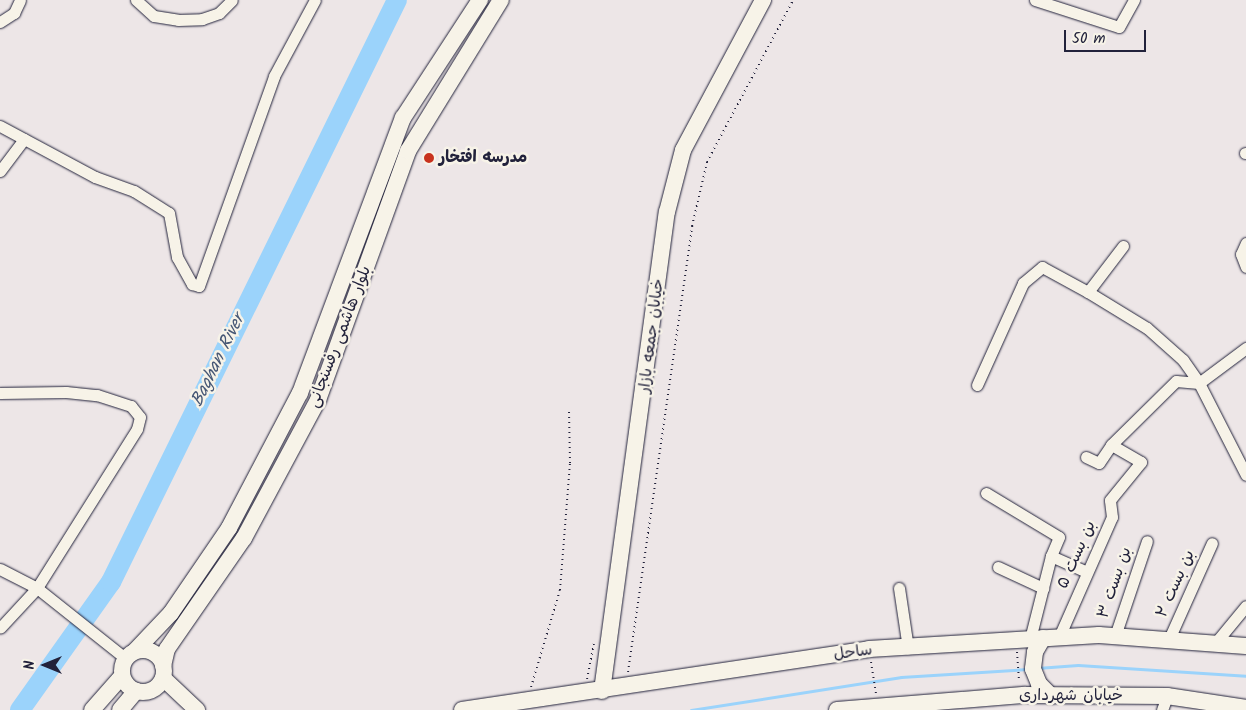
<!DOCTYPE html>
<meta charset="utf-8">
<style>
body{margin:0}
#map{position:relative;width:1246px;height:710px;overflow:hidden;background:#ede6e7;font-family:Kalam,"Playpen Sans Arabic",sans-serif}
div>[style]{position:absolute}
.stream>*{height:3px;margin:-1.5px;padding:0 1.5px;transform-origin:1.5px;border-radius:1.5px;background:#9bd3fb}
.river>*{height:20px;margin:-10px;padding:0 10px;transform-origin:10px;border-radius:10px;background:#9bd3fb}
.path>*{height:2px;margin-top:-1px;transform-origin:0;background:repeating-linear-gradient(90deg,#22223b 0 1px,transparent 0 5px)}
.roads{filter:drop-shadow(0 0 1px #22223b) drop-shadow(0 0 1px #22223b)}
.street>*{height:11px;margin:-5.5px;padding:0 5.5px;transform-origin:5.5px;border-radius:5.5px;background:#f7f3e8}
.secondary>*{height:16px;margin:-8px;padding:0 8px;transform-origin:8px;border-radius:8px;background:#f7f3e8}
.secondary>.ring{margin:-8px;padding:0;box-sizing:content-box;background:none;border:16px solid #f7f3e8;border-radius:50%}
.dots>*{width:14px;height:14px;translate:-50% -50%;box-sizing:border-box;border:2px solid #f7f3e8;border-radius:50%}
span{translate:-50% -50%;white-space:nowrap;text-align:center;line-height:1.15;-webkit-text-stroke:5px #f7f3e8;paint-order:stroke}
.poi-label{font-size:16px;color:#22223b;font-weight:700}
.left{translate:0 -50%;text-align:left}
.street-label{font-size:16px;color:#22223b}
.water-label{font-size:18px;color:#465775;font-style:italic}
.north{position:absolute;left:20px;top:640px;width:50px;height:50px;-webkit-text-stroke:4px #f7f3e8;paint-order:stroke;rotate:270deg;font-size:14px;font-weight:700;line-height:20px;text-align:center;color:#22223b}
.north::after{content:'';display:block;margin:auto;width:18px;height:22px;background:#22223b;clip-path:polygon(50% 0,100% 100%,50% 72%,0 100%)}
.scale{position:absolute;left:1064px;top:30px;width:82px;height:22px;box-sizing:border-box;border:2px solid #22223b;border-top:0;padding-left:6px;font-size:15px;line-height:18px;white-space:nowrap;color:#22223b;-webkit-text-stroke:4px #f7f3e8;paint-order:stroke}
</style>
<div id="map">
<div class="stream">
<div style="left:1037px;top:668px;width:41px;rotate:-4.2deg"></div>
<div style="left:1078px;top:665px;width:168px;rotate:3.7deg"></div>
<div style="left:691px;top:710px;width:213px;rotate:-8.9deg"></div>
<div style="left:901px;top:677px;width:127px;rotate:-3.6deg"></div>
</div>
<div class="river">
<div style="left:20px;top:710px;width:157px;rotate:-54.6deg"></div>
<div style="left:111px;top:582px;width:648px;rotate:-63.83deg"></div>
</div>
<div class="path">
<div style="left:1017px;top:652px;width:30px;rotate:86deg"></div>
<div style="left:871px;top:662px;width:32px;rotate:81deg"></div>
<div style="left:628px;top:672px;width:451px;rotate:-81.8deg"></div>
<div style="left:692px;top:226px;width:66px;rotate:-76.8deg"></div>
<div style="left:707px;top:162px;width:183px;rotate:-62deg"></div>
<div style="left:587px;top:679px;width:38px;rotate:-79deg"></div>
<div style="left:531px;top:687px;width:101px;rotate:-73.4deg"></div>
<div style="left:560px;top:590px;width:127px;rotate:-85.5deg"></div>
<div style="left:570px;top:463px;width:54px;rotate:-91.1deg"></div>
</div>
<div class="roads">
<div class="street">
<div style="left:136px;top:0;width:24px;rotate:42deg"></div>
<div style="left:154px;top:16px;width:24px;rotate:9deg"></div>
<div style="left:178px;top:20px;width:24px;rotate:-2deg"></div>
<div style="left:202px;top:19px;width:18px;rotate:-19deg"></div>
<div style="left:219px;top:13px;width:18px;rotate:-45deg"></div>
<div style="left:1035px;top:0;width:88px;rotate:17.8deg"></div>
<div style="left:1119px;top:27px;width:31px;rotate:-61deg"></div>
<div style="left:0;top:22px;width:17px;rotate:-33deg"></div>
<div style="left:14px;top:13px;width:14px;rotate:-65deg"></div>
<div style="left:0;top:126px;width:108px;rotate:28.2deg"></div>
<div style="left:95px;top:177px;width:41px;rotate:19.7deg"></div>
<div style="left:134px;top:191px;width:41px;rotate:32.2deg"></div>
<div style="left:169px;top:213px;width:45px;rotate:79.7deg"></div>
<div style="left:177px;top:257px;width:31px;rotate:61deg"></div>
<div style="left:192px;top:284px;width:7px;rotate:16deg"></div>
<div style="left:199px;top:286px;width:223px;rotate:-70.3deg"></div>
<div style="left:274px;top:76px;width:86px;rotate:-61.7deg"></div>
<div style="left:1245px;top:153px;width:1px"></div>
<div style="left:0;top:171px;width:40px;rotate:-53deg"></div>
<div style="left:1246px;top:243px;width:12px;rotate:114deg"></div>
<div style="left:1241px;top:254px;width:14px;rotate:69deg"></div>
<div style="left:1123px;top:246px;width:58px;rotate:127.3deg"></div>
<div style="left:1088px;top:292px;width:69px;rotate:31.4deg"></div>
<div style="left:1147px;top:328px;width:48px;rotate:41.6deg"></div>
<div style="left:1183px;top:360px;width:28px;rotate:55deg"></div>
<div style="left:1199px;top:383px;width:103px;rotate:62.9deg"></div>
<div style="left:977px;top:385px;width:112px;rotate:-65.7deg"></div>
<div style="left:1023px;top:283px;width:25px;rotate:-40deg"></div>
<div style="left:1042px;top:267px;width:52px;rotate:28.5deg"></div>
<div style="left:0;top:393px;width:66px;rotate:-0.9deg"></div>
<div style="left:66px;top:392px;width:31px;rotate:6deg"></div>
<div style="left:97px;top:395px;width:36px;rotate:18deg"></div>
<div style="left:131px;top:406px;width:14px;rotate:51deg"></div>
<div style="left:140px;top:417px;width:12px;rotate:104deg"></div>
<div style="left:137px;top:429px;width:188px;rotate:122.2deg"></div>
<div style="left:37px;top:588px;width:54px;rotate:132.8deg"></div>
<div style="left:1086px;top:457px;width:14px;rotate:25deg"></div>
<div style="left:1099px;top:463px;width:22px;rotate:-56deg"></div>
<div style="left:986px;top:493px;width:85px;rotate:31.1deg"></div>
<div style="left:1059px;top:537px;width:21px;rotate:113deg"></div>
<div style="left:1051px;top:556px;width:39px;rotate:24deg"></div>
<div style="left:998px;top:567px;width:50px;rotate:25deg"></div>
<div style="left:0;top:569px;width:42px;rotate:27.2deg"></div>
<div style="left:37px;top:588px;width:112px;rotate:38.5deg"></div>
<div style="left:899px;top:588px;width:61px;rotate:81.5deg"></div>
<div style="left:1115px;top:636px;width:100px;rotate:-71.4deg"></div>
<div style="left:1059px;top:637px;width:131px;rotate:-66.2deg"></div>
<div style="left:1112px;top:517px;width:17px;rotate:-97deg"></div>
<div style="left:1110px;top:500px;width:49px;rotate:-50.8deg"></div>
<div style="left:1141px;top:462px;width:34px;rotate:-150deg"></div>
<div style="left:1111px;top:445px;width:91px;rotate:-44.6deg"></div>
<div style="left:1176px;top:381px;width:23px;rotate:5deg"></div>
<div style="left:1199px;top:383px;width:59px;rotate:-36.7deg"></div>
<div style="left:1030px;top:639px;width:86px;rotate:-75.8deg"></div>
<div style="left:1169px;top:639px;width:105px;rotate:-65.9deg"></div>
<div style="left:1217px;top:641px;width:45px;rotate:-50.4deg"></div>
<div style="left:1162px;top:710px;width:15px;rotate:-70deg"></div>
</div>
<div class="secondary">
<div style="left:1043px;top:638px;width:16px;rotate:120deg"></div>
<div style="left:1035px;top:652px;width:17px;rotate:97deg"></div>
<div style="left:1033px;top:669px;width:16px;rotate:68deg"></div>
<div style="left:1039px;top:684px;width:17px;rotate:45deg"></div>
<div class="ring" style="left:122px;top:650px;width:26px;height:26px"></div>
<div style="left:135px;top:651px;width:52px;rotate:-46.5deg"></div>
<div style="left:171px;top:613px;width:103px;rotate:-55.7deg"></div>
<div style="left:229px;top:528px;width:153px;rotate:-62.3deg"></div>
<div style="left:300px;top:393px;width:294px;rotate:-69.5deg"></div>
<div style="left:403px;top:118px;width:141px;rotate:-56.9deg"></div>
<div style="left:163px;top:666px;width:17px;rotate:-77deg"></div>
<div style="left:167px;top:649px;width:135px;rotate:-55.3deg"></div>
<div style="left:244px;top:538px;width:157px;rotate:-61.8deg"></div>
<div style="left:318px;top:400px;width:265px;rotate:-70.1deg"></div>
<div style="left:408px;top:151px;width:177px;rotate:-58.4deg"></div>
<div style="left:163px;top:678px;width:47px;rotate:43.3deg"></div>
<div style="left:602px;top:691px;width:483px;rotate:-82.3deg"></div>
<div style="left:667px;top:212px;width:64px;rotate:-75.5deg"></div>
<div style="left:683px;top:150px;width:170px;rotate:-61.9deg"></div>
<div style="left:92px;top:710px;width:45px;rotate:-48.6deg"></div>
<div style="left:120px;top:710px;width:25px;rotate:-50deg"></div>
<div style="left:462px;top:710px;width:412px;rotate:-8.5deg"></div>
<div style="left:869px;top:649px;width:230px;rotate:-3.5deg"></div>
<div style="left:1099px;top:635px;width:147px;rotate:4.3deg"></div>
<div style="left:837px;top:710px;width:189px;rotate:-4.6deg"></div>
<div style="left:1025px;top:695px;width:142px;rotate:0.4deg"></div>
<div style="left:1167px;top:696px;width:80px;rotate:8.6deg"></div>
</div>
</div>
<div class="dots">
<div style="left:429px;top:158px;background:#c8321e"></div>
</div>
<div class="poi-label">
<span class="left" style="left:439px;top:158px">مدرسه افتخار</span>
</div>
<div class="street-label">
<span style="left:652px;top:336px;rotate:-83deg">خیابان جمعه بازار</span>
<span style="left:340px;top:337px;rotate:-69deg">بلوار هاشمی رفسنجانی</span>
<span style="left:1077px;top:555px;rotate:-66deg">بن بست ۵</span>
<span style="left:1115px;top:583px;rotate:-71deg">بن بست ۳</span>
<span style="left:1176px;top:584px;rotate:-66deg">بن بست ۲</span>
<span style="left:853px;top:653px;rotate:-8deg">ساحل</span>
<span style="left:1071px;top:696px">خیابان شهرداری</span>
</div>
<div class="water-label">
<span style="left:219px;top:361px;rotate:-64deg">Baghan River</span>
</div>
<div class="north">N</div>
<div class="scale">50 m</div>
</div>
